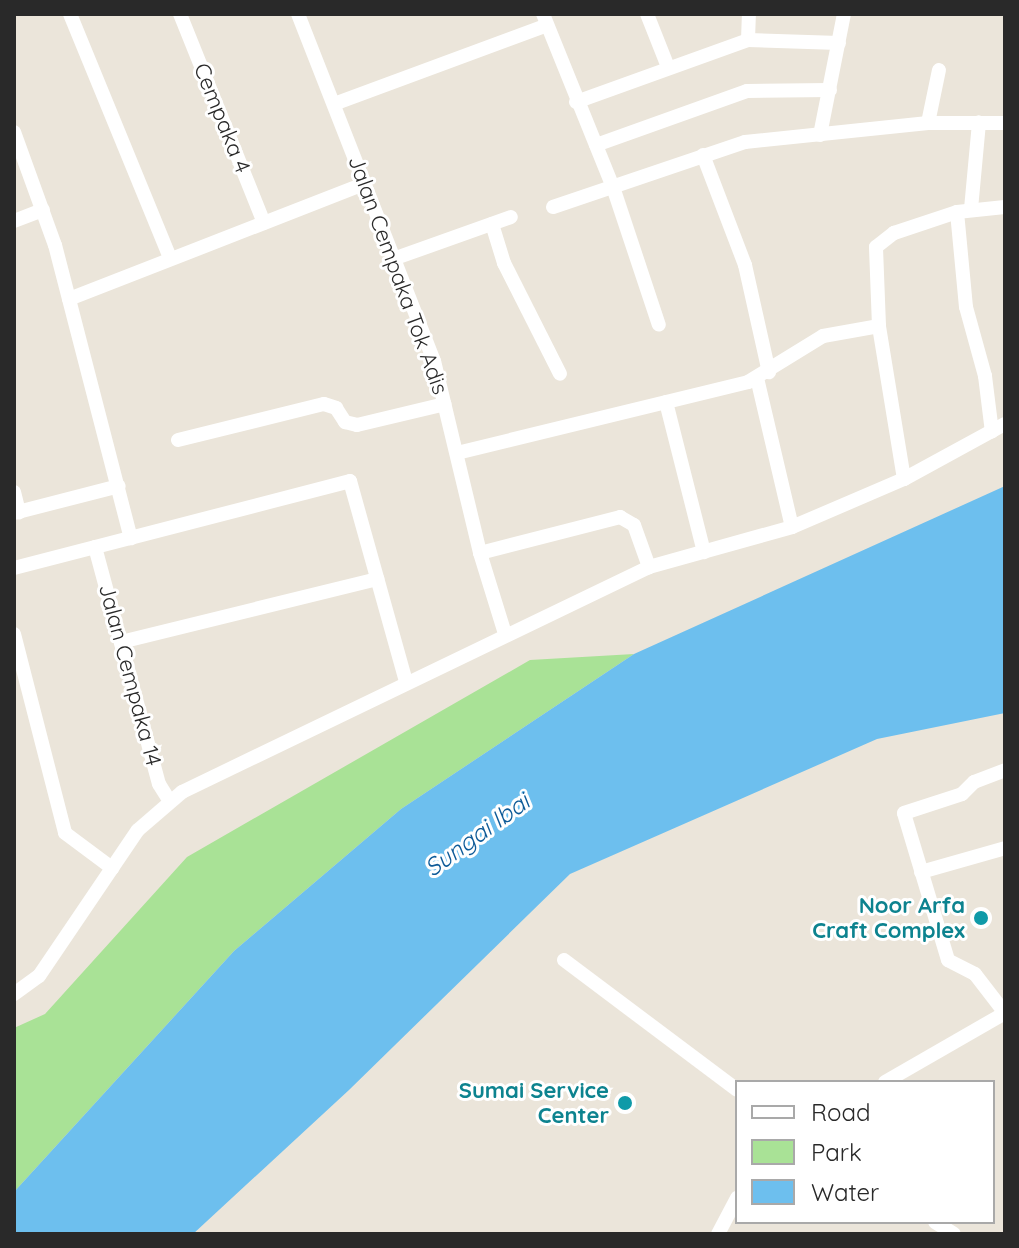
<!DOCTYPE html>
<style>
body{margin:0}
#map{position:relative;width:1019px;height:1248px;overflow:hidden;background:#ebe5da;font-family:Quicksand,sans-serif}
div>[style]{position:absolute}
.green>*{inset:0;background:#a9e296}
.water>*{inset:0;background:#6dbfee}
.minor>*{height:14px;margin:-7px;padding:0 7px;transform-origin:7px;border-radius:7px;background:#fff}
.dots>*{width:22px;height:22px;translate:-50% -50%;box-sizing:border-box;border:4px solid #fff;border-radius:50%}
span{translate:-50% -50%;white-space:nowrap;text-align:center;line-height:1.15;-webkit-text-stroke:6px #fff;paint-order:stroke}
.street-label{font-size:22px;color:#292929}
.culture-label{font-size:22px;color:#0d838f;font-weight:700}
.right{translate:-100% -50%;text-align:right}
.water-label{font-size:24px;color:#0e5b98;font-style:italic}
.frame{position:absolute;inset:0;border:16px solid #292929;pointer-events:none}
.legend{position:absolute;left:735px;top:1080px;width:260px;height:144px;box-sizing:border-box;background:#fff;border:2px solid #a9a9a9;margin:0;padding:10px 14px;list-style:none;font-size:24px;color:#292929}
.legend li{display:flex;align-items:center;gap:16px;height:40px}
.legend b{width:40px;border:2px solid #a9a9a9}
</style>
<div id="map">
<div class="green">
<div style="clip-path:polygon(634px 654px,401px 809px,234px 951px,14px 1192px,14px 1028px,45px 1014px,187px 857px,530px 660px)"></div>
</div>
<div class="water">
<div style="clip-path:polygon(1005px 486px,1005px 713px,877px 739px,570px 874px,349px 1090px,193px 1234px,14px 1234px,14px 1192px,234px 951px,401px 809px,634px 654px)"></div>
</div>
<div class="minor">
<div style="left:70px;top:14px;width:264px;rotate:67.7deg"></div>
<div style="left:180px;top:14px;width:225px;rotate:68.1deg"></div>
<div style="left:298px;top:14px;width:373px;rotate:68.6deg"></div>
<div style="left:434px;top:361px;width:197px;rotate:76.5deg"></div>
<div style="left:480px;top:553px;width:85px;rotate:72.8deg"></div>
<div style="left:543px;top:14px;width:187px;rotate:68deg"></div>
<div style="left:613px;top:187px;width:145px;rotate:71.6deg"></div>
<div style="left:647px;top:14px;width:57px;rotate:68.4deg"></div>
<div style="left:748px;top:40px;width:26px;rotate:-88deg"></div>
<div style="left:576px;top:102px;width:183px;rotate:-19.8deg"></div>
<div style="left:748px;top:40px;width:91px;rotate:1.9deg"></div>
<div style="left:334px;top:104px;width:227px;rotate:-20.3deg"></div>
<div style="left:928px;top:123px;width:54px;rotate:-78.3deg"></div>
<div style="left:14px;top:132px;width:120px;rotate:70.1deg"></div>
<div style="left:55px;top:245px;width:303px;rotate:75.5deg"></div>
<div style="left:820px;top:135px;width:123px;rotate:-78.8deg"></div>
<div style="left:596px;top:145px;width:160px;rotate:-19.7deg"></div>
<div style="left:747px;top:91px;width:83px;rotate:-0.7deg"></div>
<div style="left:703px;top:155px;width:118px;rotate:69.1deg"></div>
<div style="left:745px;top:265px;width:110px;rotate:77.4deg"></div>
<div style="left:553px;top:207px;width:203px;rotate:-18.7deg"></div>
<div style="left:745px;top:142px;width:184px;rotate:-5.9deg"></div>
<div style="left:928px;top:123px;width:77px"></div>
<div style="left:971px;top:209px;width:87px;rotate:-84.7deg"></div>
<div style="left:957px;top:212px;width:95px;rotate:84.6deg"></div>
<div style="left:966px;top:307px;width:72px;rotate:74.6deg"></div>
<div style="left:985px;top:376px;width:56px;rotate:82.9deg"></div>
<div style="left:14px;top:221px;width:31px;rotate:-21deg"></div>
<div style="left:492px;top:224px;width:41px;rotate:72.9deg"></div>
<div style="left:504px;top:263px;width:124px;rotate:63.2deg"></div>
<div style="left:393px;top:259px;width:125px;rotate:-19.6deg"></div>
<div style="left:69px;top:299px;width:317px;rotate:-21.3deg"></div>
<div style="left:757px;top:378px;width:153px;rotate:76.8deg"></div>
<div style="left:666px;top:402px;width:155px;rotate:75.8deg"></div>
<div style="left:178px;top:440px;width:150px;rotate:-13.9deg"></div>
<div style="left:324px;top:404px;width:13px;rotate:18deg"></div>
<div style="left:336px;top:408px;width:17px;rotate:57deg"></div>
<div style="left:345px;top:422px;width:12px;rotate:14deg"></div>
<div style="left:357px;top:425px;width:90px;rotate:-13.4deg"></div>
<div style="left:457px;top:453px;width:300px;rotate:-13.7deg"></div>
<div style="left:748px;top:382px;width:88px;rotate:-31.5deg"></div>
<div style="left:823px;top:336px;width:57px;rotate:-10.1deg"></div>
<div style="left:904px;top:479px;width:155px;rotate:-99.3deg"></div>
<div style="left:879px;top:326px;width:79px;rotate:-92.2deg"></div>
<div style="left:876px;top:247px;width:23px;rotate:-38deg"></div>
<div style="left:894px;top:233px;width:66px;rotate:-18.4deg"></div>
<div style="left:957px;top:212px;width:48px;rotate:-5.9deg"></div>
<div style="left:14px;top:492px;width:21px;rotate:76deg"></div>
<div style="left:14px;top:513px;width:108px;rotate:-14.4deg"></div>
<div style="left:95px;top:547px;width:245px;rotate:74.9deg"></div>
<div style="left:159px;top:784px;width:19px;rotate:58deg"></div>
<div style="left:480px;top:553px;width:145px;rotate:-14.4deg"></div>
<div style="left:620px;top:517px;width:16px;rotate:30deg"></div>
<div style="left:634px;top:525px;width:45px;rotate:70.3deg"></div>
<div style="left:14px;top:568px;width:347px;rotate:-14.5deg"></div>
<div style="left:350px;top:481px;width:208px;rotate:74.4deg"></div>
<div style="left:14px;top:634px;width:205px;rotate:75.6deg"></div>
<div style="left:65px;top:833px;width:59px;rotate:36.7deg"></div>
<div style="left:121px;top:642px;width:264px;rotate:-13.8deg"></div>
<div style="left:921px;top:872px;width:87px;rotate:-15.9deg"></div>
<div style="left:564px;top:960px;width:216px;rotate:36.9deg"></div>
<div style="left:14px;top:994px;width:31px;rotate:-36deg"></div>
<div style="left:39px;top:976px;width:176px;rotate:-55.9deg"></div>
<div style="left:138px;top:830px;width:58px;rotate:-40.8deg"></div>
<div style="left:182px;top:792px;width:518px;rotate:-25.72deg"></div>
<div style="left:649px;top:567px;width:148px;rotate:-15.6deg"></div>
<div style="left:792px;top:527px;width:122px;rotate:-23.2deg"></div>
<div style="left:904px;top:479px;width:115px;rotate:-28.6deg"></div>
<div style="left:1005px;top:1013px;width:49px;rotate:-127.6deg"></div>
<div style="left:975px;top:974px;width:30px;rotate:-153deg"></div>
<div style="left:948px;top:960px;width:153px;rotate:-106.7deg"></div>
<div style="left:904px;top:813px;width:61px;rotate:-18.1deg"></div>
<div style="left:962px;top:794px;width:17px;rotate:-45deg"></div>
<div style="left:974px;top:782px;width:33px;rotate:-21deg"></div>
<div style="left:885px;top:1082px;width:138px;rotate:-29.9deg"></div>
<div style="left:935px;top:1222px;width:22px;rotate:32deg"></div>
<div style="left:718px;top:1234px;width:41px;rotate:-62.2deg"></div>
</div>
<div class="dots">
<div style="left:981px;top:918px;background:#0f9aa8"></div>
<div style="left:625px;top:1103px;background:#0f9aa8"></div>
</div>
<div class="street-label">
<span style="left:222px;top:118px;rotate:68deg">Cempaka 4</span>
<span style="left:398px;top:275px;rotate:70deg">Jalan Cempaka Tok Adis</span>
<span style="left:130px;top:675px;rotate:75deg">Jalan Cempaka 14</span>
</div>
<div class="culture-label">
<span class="right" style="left:965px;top:918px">Noor Arfa<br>Craft Complex</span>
<span class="right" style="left:609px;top:1103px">Sumai Service<br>Center</span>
</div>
<div class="water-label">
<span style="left:477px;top:835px;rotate:-36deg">Sungai Ibai</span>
</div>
<div class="frame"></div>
<ul class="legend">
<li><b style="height:10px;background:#fff"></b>Road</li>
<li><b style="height:22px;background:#a9e296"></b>Park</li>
<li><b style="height:22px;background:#6dbfee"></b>Water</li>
</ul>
</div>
